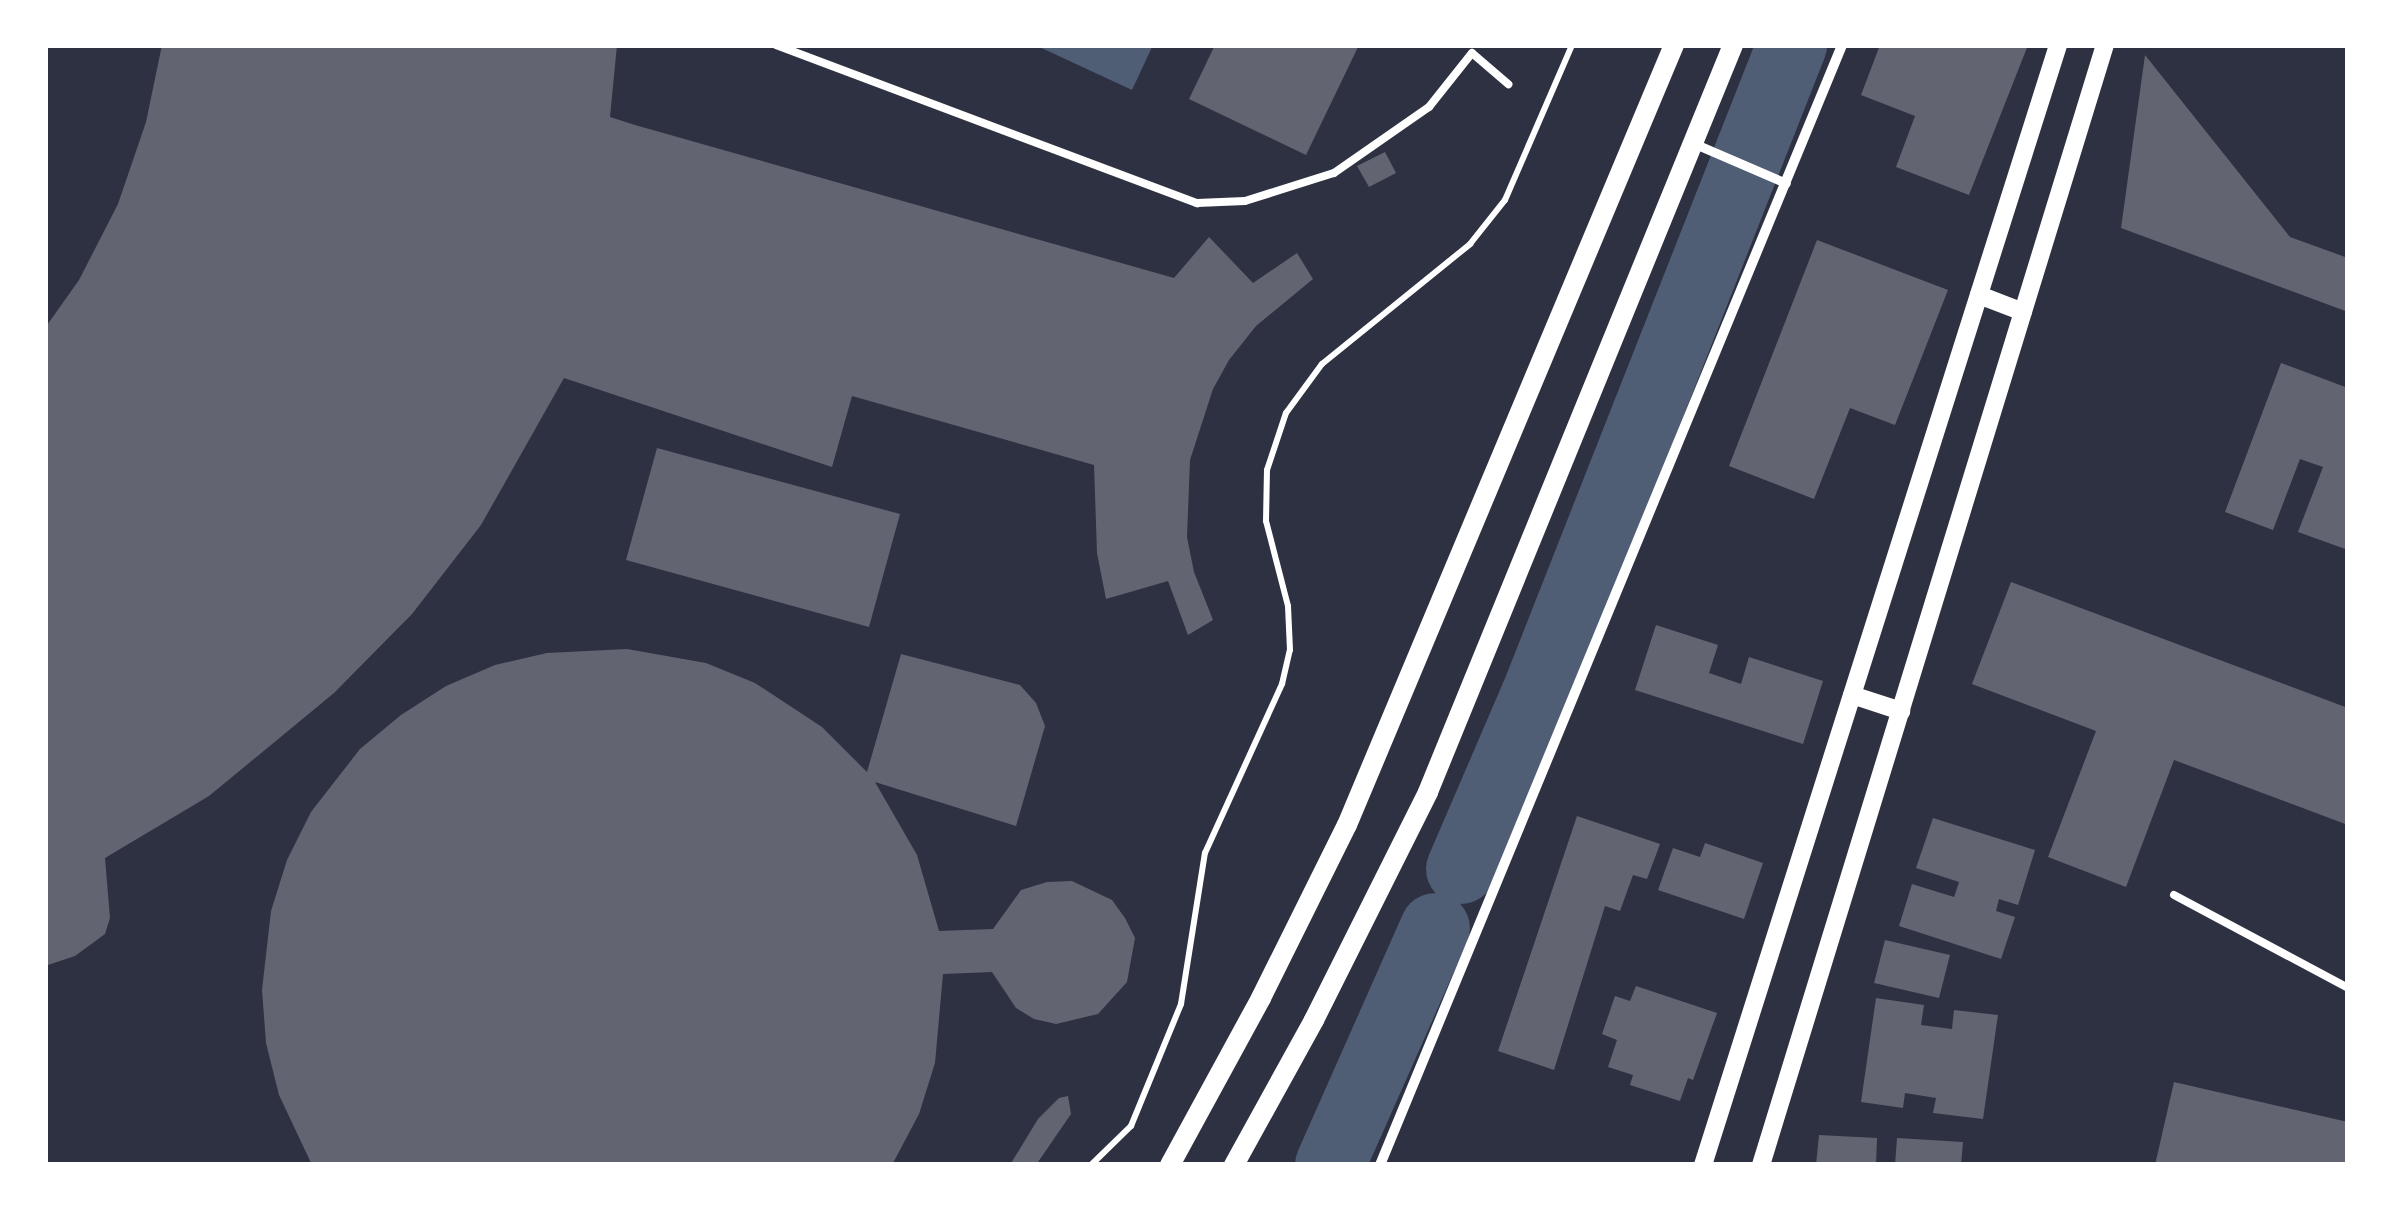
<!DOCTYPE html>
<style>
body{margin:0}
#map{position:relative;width:2393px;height:1210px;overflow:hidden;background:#2d3142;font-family:Bitter,serif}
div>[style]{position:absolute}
.water>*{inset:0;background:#4f5d75}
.river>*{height:70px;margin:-35px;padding:0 35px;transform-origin:35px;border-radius:35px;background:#4f5d75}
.building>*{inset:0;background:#626471}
.path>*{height:6px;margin:-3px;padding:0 3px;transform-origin:3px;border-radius:3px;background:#fff}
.service>*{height:8px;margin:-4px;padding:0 4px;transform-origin:4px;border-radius:4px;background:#fff}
.pedestrian>*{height:9px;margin:-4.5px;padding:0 4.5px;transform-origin:4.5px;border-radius:4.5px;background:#fff}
.minor>*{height:10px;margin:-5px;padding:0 5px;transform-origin:5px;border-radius:5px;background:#fff}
.tertiary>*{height:18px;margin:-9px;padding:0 9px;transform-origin:9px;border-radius:9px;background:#fff}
.secondary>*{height:20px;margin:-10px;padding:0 10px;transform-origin:10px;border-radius:10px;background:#fff}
span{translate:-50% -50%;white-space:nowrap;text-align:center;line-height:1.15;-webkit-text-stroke:10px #fff;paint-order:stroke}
.frame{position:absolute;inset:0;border:48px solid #fff;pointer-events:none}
</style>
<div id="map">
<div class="water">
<div style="clip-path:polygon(1035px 45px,1153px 45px,1132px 90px)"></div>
</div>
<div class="river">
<div style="left:1461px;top:869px;width:189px;rotate:-66.7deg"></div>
<div style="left:1536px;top:695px;width:699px;rotate:-68.5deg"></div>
<div style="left:1330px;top:1165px;width:259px;rotate:-66.1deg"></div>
</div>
<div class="building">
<div style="clip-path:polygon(162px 45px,617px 45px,610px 117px,635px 125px,1174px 278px,1209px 237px,1253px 283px,1297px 253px,1313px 279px,1256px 326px,1229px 360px,1213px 389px,1190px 460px,1187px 537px,1194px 572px,1213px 620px,1188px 635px,1168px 581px,1106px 599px,1097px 553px,1094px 465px,852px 396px,832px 467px,564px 378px,481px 525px,412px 614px,334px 693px,209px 796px,105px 858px,110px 918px,105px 934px,75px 956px,45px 966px,45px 328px,79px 280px,118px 204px,146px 122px)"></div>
<div style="clip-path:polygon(1215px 45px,1359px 45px,1306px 155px,1189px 99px)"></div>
<div style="clip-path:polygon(1880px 45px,2028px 45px,1969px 195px,1896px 167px,1915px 116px,1861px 95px)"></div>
<div style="clip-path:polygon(2145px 55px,2290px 237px,2348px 258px,2348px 312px,2121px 228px)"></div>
<div style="clip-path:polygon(1385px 152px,1396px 173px,1369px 187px,1357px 166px)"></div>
<div style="clip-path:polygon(1817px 240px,1948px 290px,1895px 425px,1850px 408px,1814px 499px,1729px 466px)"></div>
<div style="clip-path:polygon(2281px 363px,2348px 388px,2348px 550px,2298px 532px,2323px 467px,2300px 459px,2273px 530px,2225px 512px)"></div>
<div style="clip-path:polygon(657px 448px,900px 514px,869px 627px,626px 560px)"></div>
<div style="clip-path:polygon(2011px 582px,2348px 708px,2348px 825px,2174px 760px,2126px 887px,2048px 857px,2096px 731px,1972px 684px)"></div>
<div style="clip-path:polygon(1656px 625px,1718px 645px,1709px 673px,1741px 684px,1749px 657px,1823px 681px,1803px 744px,1635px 690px)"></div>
<div style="clip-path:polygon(627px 649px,706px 663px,755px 683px,822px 727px,867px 772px,901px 654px,1020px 685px,1036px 703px,1045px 726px,1016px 826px,875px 782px,917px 855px,939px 931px,993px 929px,1021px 890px,1047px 882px,1072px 881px,1112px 900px,1125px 918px,1135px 938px,1127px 982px,1098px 1014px,1056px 1024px,1034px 1019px,1016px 1008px,992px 972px,943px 974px,935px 1063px,919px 1114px,892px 1165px,312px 1165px,279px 1095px,266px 1043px,262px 990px,271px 911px,287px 860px,311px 812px,360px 749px,401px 715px,446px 686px,495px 665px,547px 653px)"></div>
<div style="clip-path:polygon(1577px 816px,1660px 844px,1647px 879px,1633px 875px,1620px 911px,1605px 906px,1554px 1070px,1498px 1051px)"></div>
<div style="clip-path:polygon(1933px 818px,2035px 850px,2018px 905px,1999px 899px,1996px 911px,2015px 917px,2001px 959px,1899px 926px,1912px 884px,1954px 897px,1959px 882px,1916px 868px)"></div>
<div style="clip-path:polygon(1705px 843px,1763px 863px,1744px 919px,1658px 890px,1673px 848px,1700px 857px)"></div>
<div style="clip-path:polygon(1885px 940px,1950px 955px,1939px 998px,1874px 983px)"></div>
<div style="clip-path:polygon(1636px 986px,1717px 1013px,1693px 1080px,1688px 1078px,1680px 1101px,1630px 1085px,1633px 1075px,1608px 1067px,1617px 1040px,1602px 1034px,1615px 996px,1630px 1001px)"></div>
<div style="clip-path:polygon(1876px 998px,1924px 1005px,1921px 1025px,1952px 1029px,1954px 1010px,1998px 1015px,1983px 1119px,1933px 1113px,1936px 1098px,1905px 1093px,1903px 1108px,1861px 1102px)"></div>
<div style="clip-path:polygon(2174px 1082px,2348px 1122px,2348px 1165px,2155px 1165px)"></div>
<div style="clip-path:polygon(1068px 1096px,1071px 1114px,1036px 1165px,1010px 1165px,1038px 1119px,1059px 1098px)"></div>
<div style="clip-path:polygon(1819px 1135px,1877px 1138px,1876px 1165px,1816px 1165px)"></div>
<div style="clip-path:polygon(1897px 1138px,1963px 1142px,1961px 1165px,1895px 1165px)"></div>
</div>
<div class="path">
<div style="left:1091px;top:1165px;width:56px;rotate:-44.3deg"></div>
<div style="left:1131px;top:1126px;width:132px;rotate:-67.7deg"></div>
<div style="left:1181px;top:1004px;width:153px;rotate:-81deg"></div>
<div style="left:1205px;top:853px;width:186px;rotate:-65.5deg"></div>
<div style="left:1282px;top:684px;width:35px;rotate:-77deg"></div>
<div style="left:1290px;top:650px;width:44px;rotate:-92.6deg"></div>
<div style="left:1288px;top:606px;width:88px;rotate:-104.5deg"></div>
<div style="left:1266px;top:521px;width:51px;rotate:-88.9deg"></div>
<div style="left:1267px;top:470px;width:60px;rotate:-71.6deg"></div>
<div style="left:1286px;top:413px;width:61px;rotate:-53.7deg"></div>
<div style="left:1322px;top:364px;width:191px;rotate:-39deg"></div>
<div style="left:1470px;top:244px;width:56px;rotate:-51.5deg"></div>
<div style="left:1505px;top:200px;width:169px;rotate:-66.6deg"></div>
</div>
<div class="service">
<div style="left:776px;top:45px;width:450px;rotate:20.6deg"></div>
<div style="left:1197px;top:203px;width:48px;rotate:-2.4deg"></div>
<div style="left:1245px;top:201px;width:93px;rotate:-17.5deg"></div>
<div style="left:1334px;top:173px;width:116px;rotate:-34.8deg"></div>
<div style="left:1429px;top:107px;width:69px;rotate:-51.5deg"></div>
<div style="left:1472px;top:53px;width:48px;rotate:40.7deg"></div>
<div style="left:2174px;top:895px;width:197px;rotate:28.1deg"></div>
</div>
<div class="pedestrian">
<div style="left:1693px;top:143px;width:101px;rotate:23.3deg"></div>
</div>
<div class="minor">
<div style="left:1380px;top:1165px;width:1212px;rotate:-67.58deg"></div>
</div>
<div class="tertiary">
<div style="left:1979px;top:295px;width:47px;rotate:21.1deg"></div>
<div style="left:1852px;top:695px;width:52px;rotate:18.1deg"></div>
<div style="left:1703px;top:1165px;width:1175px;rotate:-72.41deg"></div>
<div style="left:1761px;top:1165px;width:1172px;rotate:-72.93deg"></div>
</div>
<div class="secondary">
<div style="left:1170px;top:1165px;width:190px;rotate:-61.4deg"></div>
<div style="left:1261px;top:998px;width:193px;rotate:-63.6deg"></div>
<div style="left:1347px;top:825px;width:846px;rotate:-67.26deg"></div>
<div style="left:1234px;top:1165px;width:166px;rotate:-61.1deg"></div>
<div style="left:1314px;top:1020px;width:255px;rotate:-63.4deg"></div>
<div style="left:1428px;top:792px;width:807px;rotate:-67.79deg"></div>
</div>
<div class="frame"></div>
</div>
